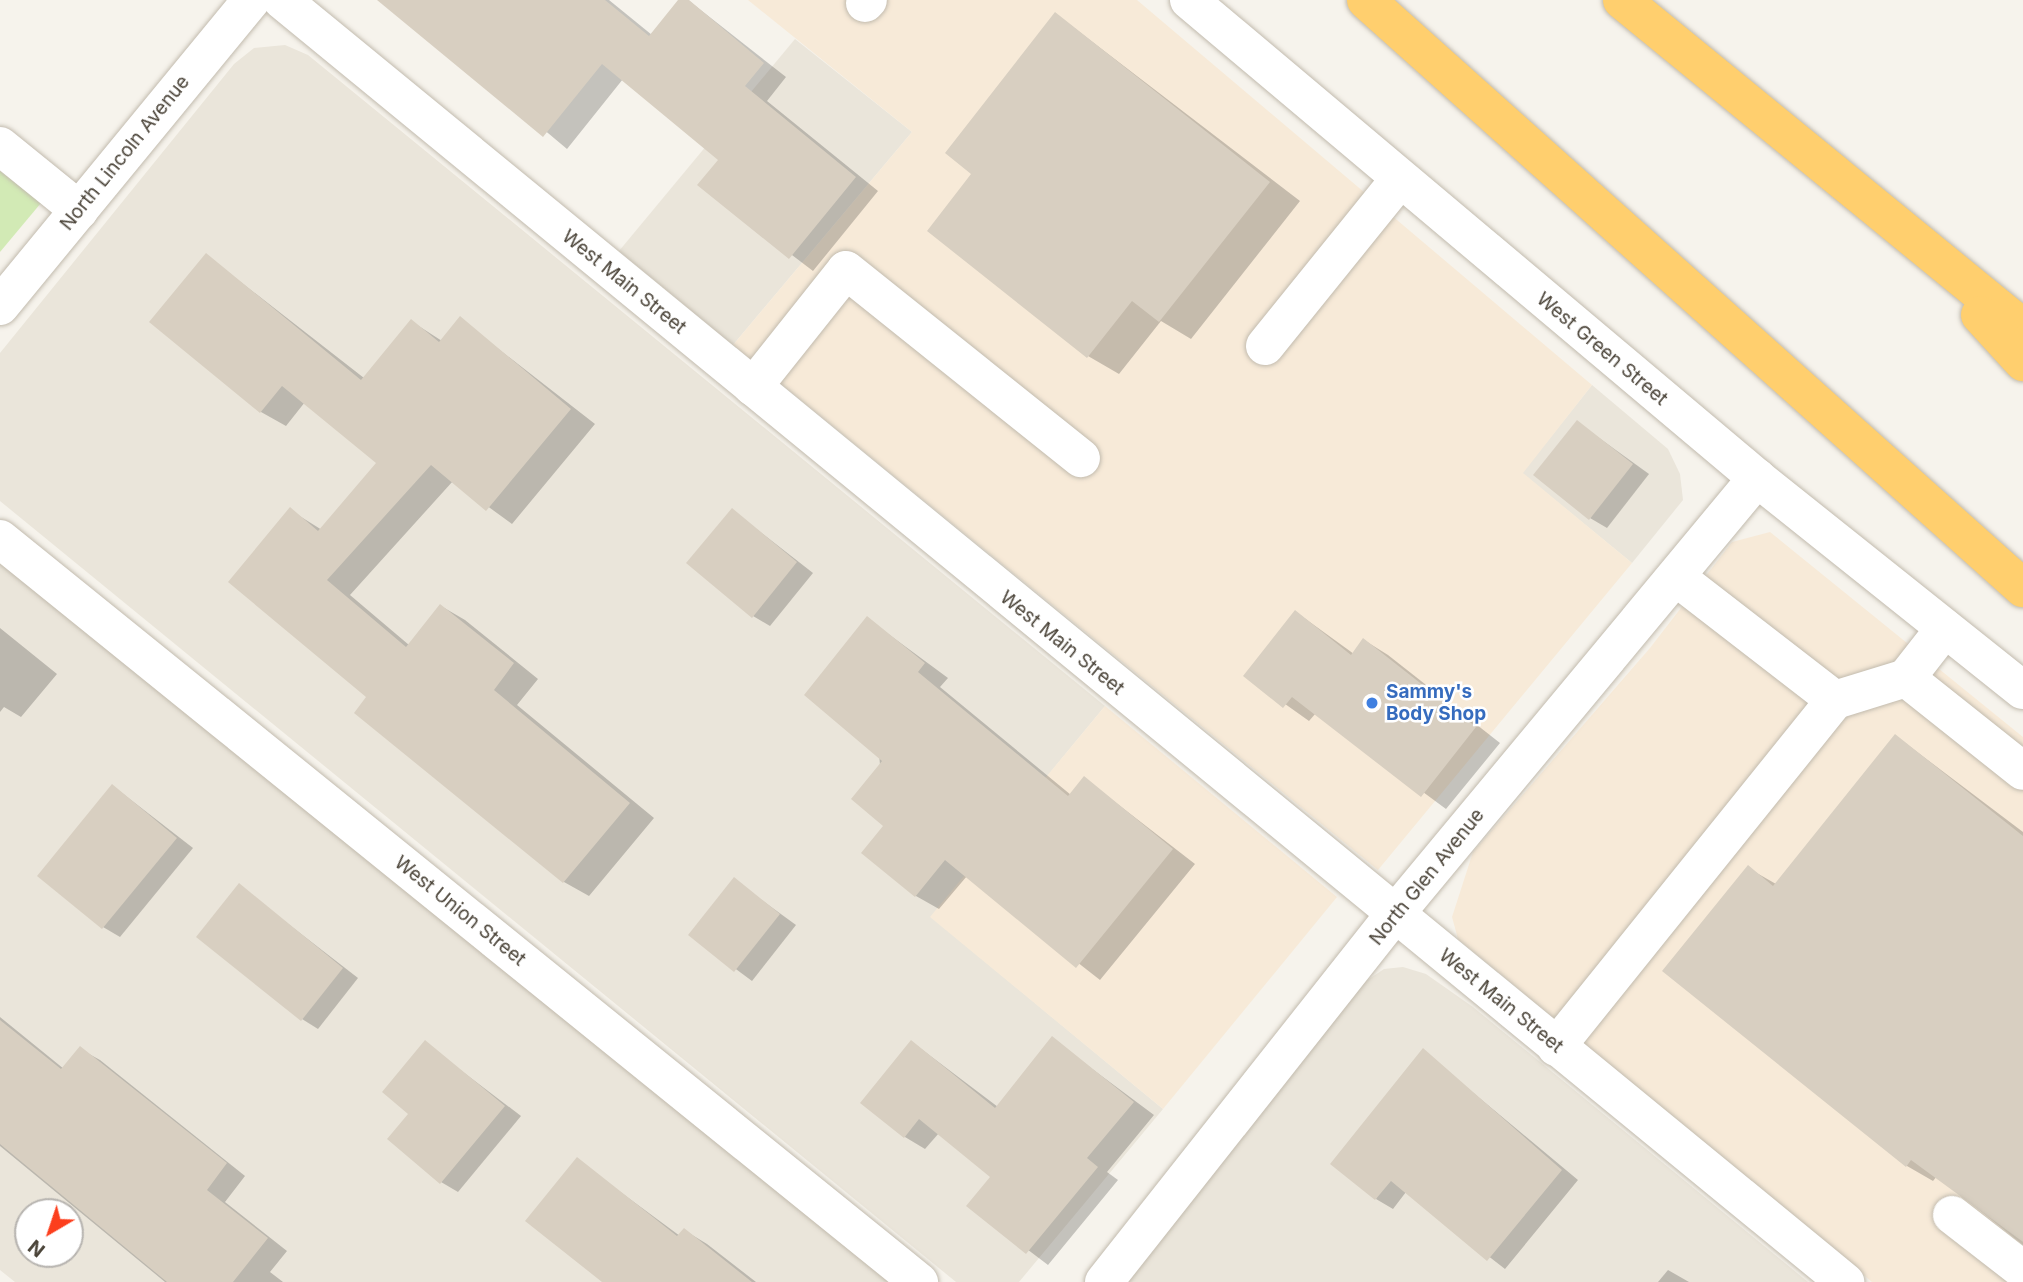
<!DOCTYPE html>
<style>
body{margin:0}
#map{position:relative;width:2023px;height:1282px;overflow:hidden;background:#f6f3ec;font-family:Inter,sans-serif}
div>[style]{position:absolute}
.residential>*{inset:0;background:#eae5da}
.commercial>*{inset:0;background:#f7ead8}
.green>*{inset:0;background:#d2eab5}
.shadow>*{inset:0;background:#0003}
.building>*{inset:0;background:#d8cfc1}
.roads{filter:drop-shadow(0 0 2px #c2bbae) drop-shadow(0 0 2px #c2bbae)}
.minor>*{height:38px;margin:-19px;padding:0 19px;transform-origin:19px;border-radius:19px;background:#fff}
.highway>*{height:38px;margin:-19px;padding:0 19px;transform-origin:19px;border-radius:19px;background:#ffcf6e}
.dots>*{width:19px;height:19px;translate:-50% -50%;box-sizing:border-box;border:4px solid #fff;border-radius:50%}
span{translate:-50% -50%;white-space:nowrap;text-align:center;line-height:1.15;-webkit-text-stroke:5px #fff;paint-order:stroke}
.street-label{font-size:19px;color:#4b4439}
.shop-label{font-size:19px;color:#366cbe;font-weight:700}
.left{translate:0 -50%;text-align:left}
.north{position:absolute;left:14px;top:1198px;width:70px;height:70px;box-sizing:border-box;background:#fff;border:2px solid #b7b4b0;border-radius:50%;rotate:219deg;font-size:19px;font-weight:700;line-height:28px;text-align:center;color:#4b4439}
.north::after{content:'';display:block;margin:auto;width:24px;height:32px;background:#fc3f1d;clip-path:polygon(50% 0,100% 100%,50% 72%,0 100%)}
</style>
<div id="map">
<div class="residential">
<div style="clip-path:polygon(795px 39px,912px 132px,733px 345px,619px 251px)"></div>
<div style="clip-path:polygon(285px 45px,308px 55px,1105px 706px,931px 917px,1163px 1109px,1019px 1282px,956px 1282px,0 501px,0 353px,234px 64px,254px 48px)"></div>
<div style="clip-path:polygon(1592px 385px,1668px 449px,1680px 474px,1683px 500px,1632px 563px,1522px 473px)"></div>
<div style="clip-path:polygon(evenodd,0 562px,889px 1282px,15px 1282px,0 1270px,0 562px,28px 1212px,70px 1212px,70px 1254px,28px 1254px,28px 1212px)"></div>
<div style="clip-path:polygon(1403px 967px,1426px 974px,1473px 1007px,1808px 1282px,1123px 1282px,1366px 981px,1384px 969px)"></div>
</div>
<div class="commercial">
<div style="clip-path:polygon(748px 0,1137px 0,1592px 385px,1523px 473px,1632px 563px,1378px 870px,733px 345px,912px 132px)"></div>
<div style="clip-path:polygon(1770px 532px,2023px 737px,2023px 1282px,1872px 1282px,1458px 939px,1452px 917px,1473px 852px,1650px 648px,1732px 542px)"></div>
<div style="clip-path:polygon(1105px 706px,1337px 897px,1163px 1109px,930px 917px)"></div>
</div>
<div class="green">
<div style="clip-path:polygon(0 171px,41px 203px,0 252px)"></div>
</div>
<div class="shadow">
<div style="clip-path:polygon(389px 0,609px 0,652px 35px,681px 0,688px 0,786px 77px,767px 101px,878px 191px,813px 271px,700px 185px,720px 159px,623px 79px,567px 149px)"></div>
<div style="clip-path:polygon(1056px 14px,1300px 201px,1191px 339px,1161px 321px,1119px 374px,1088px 356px)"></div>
<div style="clip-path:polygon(206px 255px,364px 378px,411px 321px,442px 341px,460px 319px,595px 424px,512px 524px,453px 481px,350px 595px,409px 645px,441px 606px,465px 620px,538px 679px,517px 705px,654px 818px,589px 896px,564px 882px,368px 697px,290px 510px,322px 530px,379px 463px,305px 402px,286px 426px,261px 412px)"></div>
<div style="clip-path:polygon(1577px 422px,1649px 474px,1607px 528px,1590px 518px)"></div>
<div style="clip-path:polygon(732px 510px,813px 573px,770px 626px,753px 616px)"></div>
<div style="clip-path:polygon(1296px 612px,1354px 654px,1364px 640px,1388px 655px,1500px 743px,1446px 809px,1316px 713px,1309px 721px,1246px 676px)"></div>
<div style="clip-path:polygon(868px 619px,948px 678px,940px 687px,1071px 795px,1084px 778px,1195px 864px,1100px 980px,967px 876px,939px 909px,916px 896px,885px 826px)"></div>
<div style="clip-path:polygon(0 628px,57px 674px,21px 717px,4px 707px,0 712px)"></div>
<div style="clip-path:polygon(1896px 736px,2023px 832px,2023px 1245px,1937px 1176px,1933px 1181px,1907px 1166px,1748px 868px,1776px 884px)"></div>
<div style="clip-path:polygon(113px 786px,193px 848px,120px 937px,103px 927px)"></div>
<div style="clip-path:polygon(734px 880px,796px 925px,752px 981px,690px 935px)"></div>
<div style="clip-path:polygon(239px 886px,358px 978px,318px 1029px,302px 1019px)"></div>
<div style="clip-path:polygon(0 1017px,64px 1069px,80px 1049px,100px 1060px,245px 1176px,225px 1202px,287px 1251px,270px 1272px,283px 1282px,165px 1282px,0 1146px)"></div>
<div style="clip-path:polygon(1052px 1039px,1154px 1115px,1107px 1172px,1118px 1180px,1048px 1265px,969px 1205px,993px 1176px,939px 1133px,925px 1149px,905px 1137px,912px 1042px,998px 1107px)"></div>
<div style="clip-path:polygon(425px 1043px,521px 1116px,458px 1192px,441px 1182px,411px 1114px)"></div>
<div style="clip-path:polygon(1423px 1051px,1578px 1180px,1505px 1269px,1406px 1192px,1393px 1209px,1376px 1199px)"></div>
<div style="clip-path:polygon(577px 1160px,680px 1236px,684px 1230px,707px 1244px,756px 1282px,605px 1282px)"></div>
<div style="clip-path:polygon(1668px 1270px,1689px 1282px,1658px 1282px)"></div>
</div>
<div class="building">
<div style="clip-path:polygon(377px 0,605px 0,649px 36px,678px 0,689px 0,764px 63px,745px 86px,856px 177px,789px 259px,697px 185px,718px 160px,602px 64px,543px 137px)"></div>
<div style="clip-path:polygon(1055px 12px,1270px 182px,1159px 322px,1132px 301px,1087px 358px,927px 231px,971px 174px,945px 153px)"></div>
<div style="clip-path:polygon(206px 253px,361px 380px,411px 319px,439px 342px,460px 316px,571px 409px,486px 511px,431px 465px,327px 580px,406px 647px,440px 604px,514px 663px,494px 690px,630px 803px,563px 883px,354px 713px,366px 697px,228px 582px,290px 507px,318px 531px,376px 463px,282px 386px,260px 413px,149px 322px)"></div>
<div style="clip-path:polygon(1577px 420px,1633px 464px,1589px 520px,1533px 475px)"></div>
<div style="clip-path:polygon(732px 508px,797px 562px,752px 618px,686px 563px)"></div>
<div style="clip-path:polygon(1295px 610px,1351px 655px,1363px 638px,1476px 727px,1421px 797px,1292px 697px,1283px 708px,1243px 676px)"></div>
<div style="clip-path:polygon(867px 616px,925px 663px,918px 672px,1068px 796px,1084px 776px,1173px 849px,1076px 968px,945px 860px,915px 897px,861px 853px,883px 826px,851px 799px,882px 761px,804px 695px)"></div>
<div style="clip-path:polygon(1895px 734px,2023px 836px,2023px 1242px,1911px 1160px,1906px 1167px,1662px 971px,1748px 865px,1773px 886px)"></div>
<div style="clip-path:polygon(112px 784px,177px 838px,102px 929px,37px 876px)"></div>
<div style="clip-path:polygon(734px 877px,780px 914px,734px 972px,688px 935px)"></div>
<div style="clip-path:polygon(239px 883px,343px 968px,301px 1021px,196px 937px)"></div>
<div style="clip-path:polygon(0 1020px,61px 1069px,80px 1046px,227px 1163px,207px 1190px,268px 1238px,233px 1282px,167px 1282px,0 1144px)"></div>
<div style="clip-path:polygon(1052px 1036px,1134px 1102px,1087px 1158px,1098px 1167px,1026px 1254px,966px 1206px,990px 1177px,919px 1119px,904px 1138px,860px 1103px,911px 1040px,995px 1108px)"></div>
<div style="clip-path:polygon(425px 1040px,505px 1106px,440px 1184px,387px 1139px,408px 1114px,382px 1092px)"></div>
<div style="clip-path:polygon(1423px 1048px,1562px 1170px,1487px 1261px,1391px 1181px,1375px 1200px,1330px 1164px)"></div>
<div style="clip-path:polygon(577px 1157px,677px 1236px,684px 1228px,752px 1282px,602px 1282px,525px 1221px)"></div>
</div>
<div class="roads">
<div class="minor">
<div style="left:282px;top:0;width:2022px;rotate:39.36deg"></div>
<div style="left:1189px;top:0;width:742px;rotate:40.08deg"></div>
<div style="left:1757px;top:478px;width:340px;rotate:38.6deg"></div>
<div style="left:865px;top:3px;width:4px;rotate:-45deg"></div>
<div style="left:0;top:146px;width:102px;rotate:39deg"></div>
<div style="left:0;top:306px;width:396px;rotate:-50.6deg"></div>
<div style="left:1265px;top:346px;width:213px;rotate:-51.1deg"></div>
<div style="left:753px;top:387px;width:149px;rotate:-51.5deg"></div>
<div style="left:846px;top:270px;width:301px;rotate:38.7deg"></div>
<div style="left:0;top:539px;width:1182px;rotate:38.96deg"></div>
<div style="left:1676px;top:577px;width:201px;rotate:37.7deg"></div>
<div style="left:1906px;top:678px;width:149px;rotate:38.5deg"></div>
<div style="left:1556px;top:1047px;width:445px;rotate:-51.2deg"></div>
<div style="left:1835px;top:700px;width:74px;rotate:-17.2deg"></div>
<div style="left:1906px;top:678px;width:63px;rotate:-52deg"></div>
<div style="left:1952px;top:1215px;width:90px;rotate:37.8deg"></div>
<div style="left:1104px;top:1282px;width:469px;rotate:-51.7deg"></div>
<div style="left:1395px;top:914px;width:567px;rotate:-50.3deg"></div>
</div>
<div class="highway">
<div style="left:1366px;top:0;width:882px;rotate:41.83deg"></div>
<div style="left:1622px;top:0;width:518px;rotate:39.28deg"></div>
<div style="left:1980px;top:315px;width:64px;rotate:47.5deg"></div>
</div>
</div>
<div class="dots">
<div style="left:1372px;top:703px;background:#3f7fe0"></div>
</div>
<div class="street-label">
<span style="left:125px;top:153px;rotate:-51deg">North Lincoln Avenue</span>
<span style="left:624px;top:282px;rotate:39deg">West Main Street</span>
<span style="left:1602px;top:349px;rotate:40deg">West Green Street</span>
<span style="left:1062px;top:643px;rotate:39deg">West Main Street</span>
<span style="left:1427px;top:877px;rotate:-51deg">North Glen Avenue</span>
<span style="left:460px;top:911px;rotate:39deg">West Union Street</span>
<span style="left:1501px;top:1001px;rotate:39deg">West Main Street</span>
</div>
<div class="shop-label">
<span class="left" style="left:1386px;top:703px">Sammy's<br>Body Shop</span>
</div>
<div class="north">N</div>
</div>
